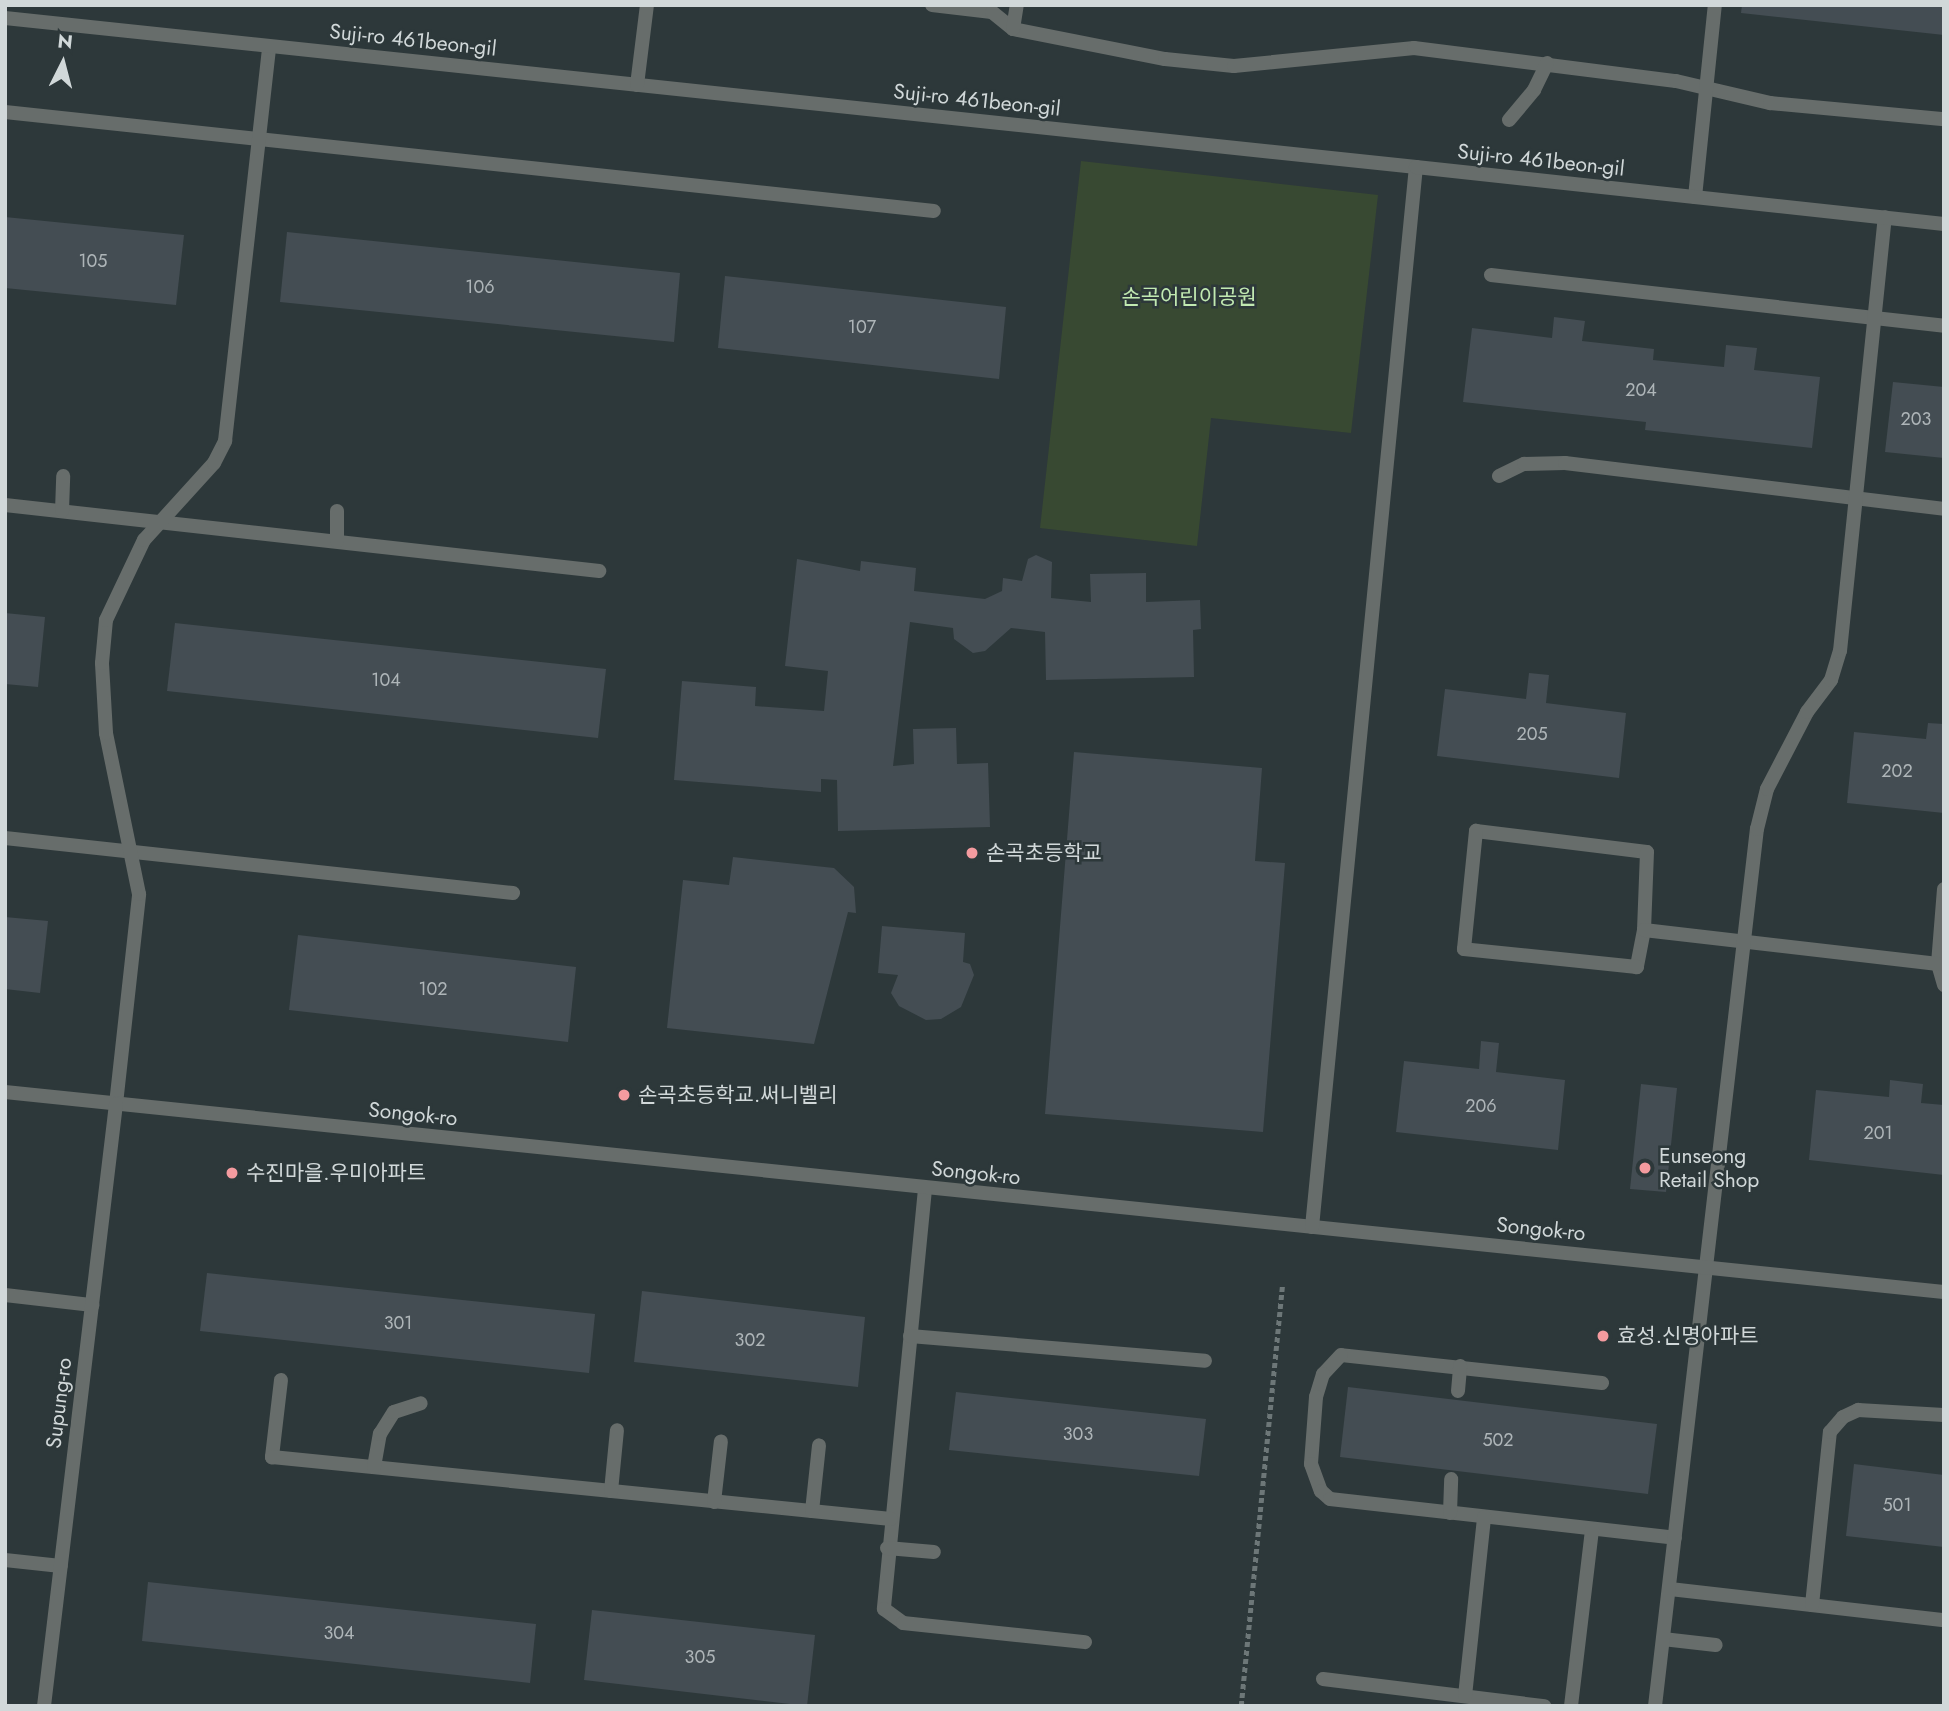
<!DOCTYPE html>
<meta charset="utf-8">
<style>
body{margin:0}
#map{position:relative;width:1949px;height:1711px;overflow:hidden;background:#2d383a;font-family:Jost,"Noto Sans KR",sans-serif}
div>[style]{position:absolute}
.green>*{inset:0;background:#384932}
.building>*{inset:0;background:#444d53}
.path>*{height:4.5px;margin-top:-2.25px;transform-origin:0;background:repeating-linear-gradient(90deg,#6d7778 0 5px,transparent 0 8.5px)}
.service>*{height:14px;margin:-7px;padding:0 7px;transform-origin:7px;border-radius:7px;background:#676d6b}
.minor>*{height:14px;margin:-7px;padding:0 7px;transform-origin:7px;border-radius:7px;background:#676d6b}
.tertiary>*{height:14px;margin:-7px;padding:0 7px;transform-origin:7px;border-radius:7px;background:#676d6b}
.dots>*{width:19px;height:19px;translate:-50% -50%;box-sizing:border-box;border:4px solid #2d383a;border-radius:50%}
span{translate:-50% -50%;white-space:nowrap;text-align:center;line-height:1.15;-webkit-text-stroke:5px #2d383a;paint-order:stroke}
.number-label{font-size:18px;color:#aeb5b8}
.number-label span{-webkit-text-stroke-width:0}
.street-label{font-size:21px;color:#d1d8d9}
.park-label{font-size:21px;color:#c1e9b1}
.poi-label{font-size:21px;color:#d1d8d9}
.left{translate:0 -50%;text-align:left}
.frame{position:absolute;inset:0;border:7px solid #d1d8d9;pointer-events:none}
.north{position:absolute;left:28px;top:28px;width:70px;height:70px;-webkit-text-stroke:5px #2d383a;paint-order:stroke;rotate:6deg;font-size:19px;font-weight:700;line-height:28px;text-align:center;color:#d1d8d9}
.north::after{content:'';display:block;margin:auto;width:24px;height:32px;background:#d1d8d9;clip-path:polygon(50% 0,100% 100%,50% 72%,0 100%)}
</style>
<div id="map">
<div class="green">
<div style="clip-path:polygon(1081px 161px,1378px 195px,1351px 433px,1211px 418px,1197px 546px,1040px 528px)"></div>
</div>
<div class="building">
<div style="clip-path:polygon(1742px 5px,1944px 5px,1944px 35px,1741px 13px)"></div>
<div style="clip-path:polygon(5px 217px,184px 235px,176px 305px,5px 288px)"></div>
<div style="clip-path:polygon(287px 232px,680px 273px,674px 342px,280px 302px)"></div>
<div style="clip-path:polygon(725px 276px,1006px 307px,999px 379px,718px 348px)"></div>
<div style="clip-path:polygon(1554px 317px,1585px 321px,1582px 341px,1654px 349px,1653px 360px,1724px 367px,1726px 345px,1757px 348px,1754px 370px,1820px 377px,1812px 448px,1645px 430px,1646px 422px,1463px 402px,1472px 328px,1552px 338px)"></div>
<div style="clip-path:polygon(1893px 382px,1944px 387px,1944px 458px,1885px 452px)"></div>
<div style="clip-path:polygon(1036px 555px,1052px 562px,1051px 598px,1091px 602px,1090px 574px,1146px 573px,1146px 602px,1200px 600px,1201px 629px,1193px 630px,1194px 677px,1046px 680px,1045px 632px,1011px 628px,985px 651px,973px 653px,954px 639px,953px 628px,910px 622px,893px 766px,914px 764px,913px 729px,956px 728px,957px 764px,988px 763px,990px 827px,838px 831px,837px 780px,821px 779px,821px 792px,674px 780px,682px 681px,756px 687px,755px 706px,824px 711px,828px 671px,785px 666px,797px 559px,860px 571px,861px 561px,916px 568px,914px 591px,985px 599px,1002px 591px,1003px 578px,1022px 581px,1028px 559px)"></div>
<div style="clip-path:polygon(5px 613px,45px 617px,38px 687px,5px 684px)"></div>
<div style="clip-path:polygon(175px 623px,606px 669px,598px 738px,167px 691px)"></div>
<div style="clip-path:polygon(1529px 673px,1549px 675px,1546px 703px,1626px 713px,1619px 778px,1437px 756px,1445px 689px,1526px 699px)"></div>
<div style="clip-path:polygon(1928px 723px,1944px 724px,1944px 813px,1847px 803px,1854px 732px,1926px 739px)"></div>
<div style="clip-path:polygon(1074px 752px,1262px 768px,1255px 861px,1285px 863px,1263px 1132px,1045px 1114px)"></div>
<div style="clip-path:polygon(733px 857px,834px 868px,854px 887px,856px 913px,848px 912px,814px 1044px,667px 1028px,683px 880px,729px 885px)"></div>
<div style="clip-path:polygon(5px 917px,48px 921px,40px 993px,5px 989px)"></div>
<div style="clip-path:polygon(882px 926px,965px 933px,963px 962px,970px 964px,974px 975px,961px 1007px,941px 1019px,926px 1020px,899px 1006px,891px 993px,898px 975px,878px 973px)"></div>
<div style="clip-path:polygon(298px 935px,576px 967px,568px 1042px,289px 1010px)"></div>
<div style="clip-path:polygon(1481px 1041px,1499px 1043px,1496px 1072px,1565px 1080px,1558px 1150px,1396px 1132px,1404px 1061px,1479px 1069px)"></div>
<div style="clip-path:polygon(1890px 1080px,1923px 1084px,1921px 1103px,1944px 1105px,1944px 1175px,1809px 1160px,1816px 1090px,1889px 1097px)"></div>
<div style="clip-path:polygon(1641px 1084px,1677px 1088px,1666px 1192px,1630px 1189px)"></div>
<div style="clip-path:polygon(207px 1273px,595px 1314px,589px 1373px,200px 1331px)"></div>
<div style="clip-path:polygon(642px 1291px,865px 1317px,858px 1387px,634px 1362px)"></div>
<div style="clip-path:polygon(1348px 1387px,1657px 1424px,1648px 1494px,1340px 1457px)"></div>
<div style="clip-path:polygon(956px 1392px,1206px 1419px,1199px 1476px,949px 1450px)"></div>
<div style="clip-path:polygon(1854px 1464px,1944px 1475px,1944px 1547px,1846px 1536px)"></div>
<div style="clip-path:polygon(148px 1582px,536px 1624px,530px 1683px,142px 1641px)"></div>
<div style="clip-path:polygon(592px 1610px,815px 1635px,807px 1706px,584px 1680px)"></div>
</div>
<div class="path">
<div style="left:1241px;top:1706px;width:422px;rotate:-84.4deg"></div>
</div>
<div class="service">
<div style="left:932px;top:5px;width:60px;rotate:6.7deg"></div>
<div style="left:992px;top:12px;width:27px;rotate:39deg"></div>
<div style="left:1013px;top:29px;width:155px;rotate:11.2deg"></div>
<div style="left:1165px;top:59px;width:69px;rotate:5.8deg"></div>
<div style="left:1234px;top:66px;width:181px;rotate:-5.7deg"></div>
<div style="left:1414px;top:48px;width:264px;rotate:7.2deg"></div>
<div style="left:1676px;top:81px;width:97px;rotate:13.2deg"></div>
<div style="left:1770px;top:103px;width:175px;rotate:5.3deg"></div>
<div style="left:1013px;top:29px;width:24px;rotate:-81deg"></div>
<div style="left:5px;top:112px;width:934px;rotate:6.08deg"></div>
<div style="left:1509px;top:120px;width:39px;rotate:-50deg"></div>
<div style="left:1534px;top:90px;width:30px;rotate:-64deg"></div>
<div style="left:1695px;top:197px;width:193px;rotate:-84.1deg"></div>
<div style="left:1491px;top:275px;width:456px;rotate:6.4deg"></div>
<div style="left:1499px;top:476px;width:28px;rotate:-26deg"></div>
<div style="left:1524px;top:464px;width:41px;rotate:-1.4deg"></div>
<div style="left:1565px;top:463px;width:382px;rotate:6.9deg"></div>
<div style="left:5px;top:505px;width:598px;rotate:6.34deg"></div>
<div style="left:62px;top:511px;width:35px;rotate:-88deg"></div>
<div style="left:337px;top:541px;width:30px;rotate:-90deg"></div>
<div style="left:1476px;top:831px;width:172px;rotate:7deg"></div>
<div style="left:1647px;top:852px;width:78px;rotate:92.2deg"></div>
<div style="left:1644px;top:930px;width:38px;rotate:101deg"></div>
<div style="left:1637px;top:967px;width:174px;rotate:-174.1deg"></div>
<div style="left:1464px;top:949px;width:119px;rotate:-84.2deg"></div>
<div style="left:5px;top:838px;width:511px;rotate:6.18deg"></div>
<div style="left:1944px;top:889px;width:75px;rotate:94.6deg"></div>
<div style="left:1938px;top:964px;width:22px;rotate:74deg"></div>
<div style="left:1644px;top:930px;width:296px;rotate:6.6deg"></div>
<div style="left:116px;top:1104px;width:211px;rotate:-83.7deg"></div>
<div style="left:139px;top:894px;width:164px;rotate:-101.6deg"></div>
<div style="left:106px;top:733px;width:70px;rotate:-93.3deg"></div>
<div style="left:102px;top:663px;width:43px;rotate:-84.7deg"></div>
<div style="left:106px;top:620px;width:89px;rotate:-64.6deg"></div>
<div style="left:144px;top:540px;width:104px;rotate:-47.7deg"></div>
<div style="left:214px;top:463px;width:25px;rotate:-63deg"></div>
<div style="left:225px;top:441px;width:397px;rotate:-83.6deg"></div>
<div style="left:925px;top:1189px;width:422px;rotate:95.6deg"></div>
<div style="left:884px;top:1609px;width:24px;rotate:36deg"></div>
<div style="left:903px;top:1623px;width:183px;rotate:6deg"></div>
<div style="left:910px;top:1336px;width:296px;rotate:4.8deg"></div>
<div style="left:281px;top:1380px;width:78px;rotate:96.7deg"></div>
<div style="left:272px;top:1457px;width:622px;rotate:5.72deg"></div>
<div style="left:1602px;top:1383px;width:262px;rotate:-173.9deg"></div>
<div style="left:1341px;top:1355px;width:26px;rotate:133deg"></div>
<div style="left:1323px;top:1374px;width:24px;rotate:107deg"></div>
<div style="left:1316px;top:1397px;width:67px;rotate:94.3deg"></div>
<div style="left:1311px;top:1464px;width:29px;rotate:70deg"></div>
<div style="left:1321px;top:1491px;width:12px;rotate:42deg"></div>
<div style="left:1330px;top:1499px;width:347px;rotate:6.4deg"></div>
<div style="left:1458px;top:1391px;width:25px;rotate:-85deg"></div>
<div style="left:374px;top:1467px;width:34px;rotate:-80deg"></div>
<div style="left:380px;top:1434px;width:26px;rotate:-58deg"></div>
<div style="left:394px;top:1412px;width:28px;rotate:-18deg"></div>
<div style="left:611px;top:1491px;width:61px;rotate:-84.4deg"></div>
<div style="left:714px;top:1502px;width:61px;rotate:-83.5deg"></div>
<div style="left:812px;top:1511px;width:66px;rotate:-83.9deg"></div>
<div style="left:1450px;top:1513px;width:34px;rotate:-88deg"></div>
<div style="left:887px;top:1548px;width:47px;rotate:4.9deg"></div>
<div style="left:1670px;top:1589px;width:276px;rotate:6.5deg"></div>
<div style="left:1812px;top:1605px;width:174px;rotate:-84.1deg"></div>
<div style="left:1830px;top:1432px;width:20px;rotate:-49deg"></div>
<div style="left:1843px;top:1417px;width:17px;rotate:-25deg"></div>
<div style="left:1858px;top:1410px;width:86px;rotate:3.3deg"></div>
<div style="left:1663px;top:1639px;width:53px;rotate:6.5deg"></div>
<div style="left:1323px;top:1679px;width:223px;rotate:7deg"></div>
<div style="left:1465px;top:1696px;width:180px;rotate:-83.9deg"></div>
<div style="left:1571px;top:1706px;width:178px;rotate:-83.2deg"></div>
<div style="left:1655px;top:1706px;width:883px;rotate:-83.37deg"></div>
<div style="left:1757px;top:829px;width:41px;rotate:-76deg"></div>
<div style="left:1767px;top:789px;width:87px;rotate:-62.5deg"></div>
<div style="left:1807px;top:712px;width:40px;rotate:-53deg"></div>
<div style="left:1831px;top:680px;width:30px;rotate:-73deg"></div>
<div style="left:1840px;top:651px;width:436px;rotate:-84.1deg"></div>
</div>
<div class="minor">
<div style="left:5px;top:18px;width:1419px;rotate:6.03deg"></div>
<div style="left:637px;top:85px;width:81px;rotate:-82.9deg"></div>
<div style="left:5px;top:1295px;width:88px;rotate:6.6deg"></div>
<div style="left:5px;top:1560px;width:56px;rotate:6.1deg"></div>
</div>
<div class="tertiary">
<div style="left:5px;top:1092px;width:1949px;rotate:5.89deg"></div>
<div style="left:1312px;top:1227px;width:1065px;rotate:-84.4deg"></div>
<div style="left:1416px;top:167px;width:531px;rotate:6.16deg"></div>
<div style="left:44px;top:1706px;width:606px;rotate:-83.18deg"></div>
</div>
<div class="dots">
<div style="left:972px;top:853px;background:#f49b9f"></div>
<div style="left:624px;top:1095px;background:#f49b9f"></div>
<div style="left:1645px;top:1168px;background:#f49b9f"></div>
<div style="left:232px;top:1173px;background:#f49b9f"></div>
<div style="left:1603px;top:1336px;background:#f49b9f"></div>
</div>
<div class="number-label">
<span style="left:93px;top:261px">105</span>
<span style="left:480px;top:287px">106</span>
<span style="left:862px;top:327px">107</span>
<span style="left:1641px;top:390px">204</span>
<span style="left:1916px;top:419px">203</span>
<span style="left:386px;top:680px">104</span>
<span style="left:1532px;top:734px">205</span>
<span style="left:1897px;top:771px">202</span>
<span style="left:433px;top:989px">102</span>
<span style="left:1481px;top:1106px">206</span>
<span style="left:1878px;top:1133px">201</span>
<span style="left:398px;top:1323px">301</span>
<span style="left:750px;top:1340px">302</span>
<span style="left:1078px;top:1434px">303</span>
<span style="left:1498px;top:1440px">502</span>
<span style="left:1897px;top:1505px">501</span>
<span style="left:339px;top:1633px">304</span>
<span style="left:700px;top:1657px">305</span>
</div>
<div class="street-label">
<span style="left:413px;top:40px;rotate:6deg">Suji-ro 461beon-gil</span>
<span style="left:977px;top:100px;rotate:6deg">Suji-ro 461beon-gil</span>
<span style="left:1541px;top:160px;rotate:6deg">Suji-ro 461beon-gil</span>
<span style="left:413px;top:1114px;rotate:6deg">Songok-ro</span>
<span style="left:976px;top:1173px;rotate:6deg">Songok-ro</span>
<span style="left:1541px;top:1229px;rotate:6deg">Songok-ro</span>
<span style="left:59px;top:1403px;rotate:-83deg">Supung-ro</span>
</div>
<div class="park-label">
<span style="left:1189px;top:297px">손곡어린이공원</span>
</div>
<div class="poi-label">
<span class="left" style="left:986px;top:853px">손곡초등학교</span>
<span class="left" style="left:638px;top:1095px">손곡초등학교.써니벨리</span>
<span class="left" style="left:1659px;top:1168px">Eunseong<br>Retail Shop</span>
<span class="left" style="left:246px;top:1173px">수진마을.우미아파트</span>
<span class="left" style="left:1617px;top:1336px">효성.신명아파트</span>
</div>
<div class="frame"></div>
<div class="north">N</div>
</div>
